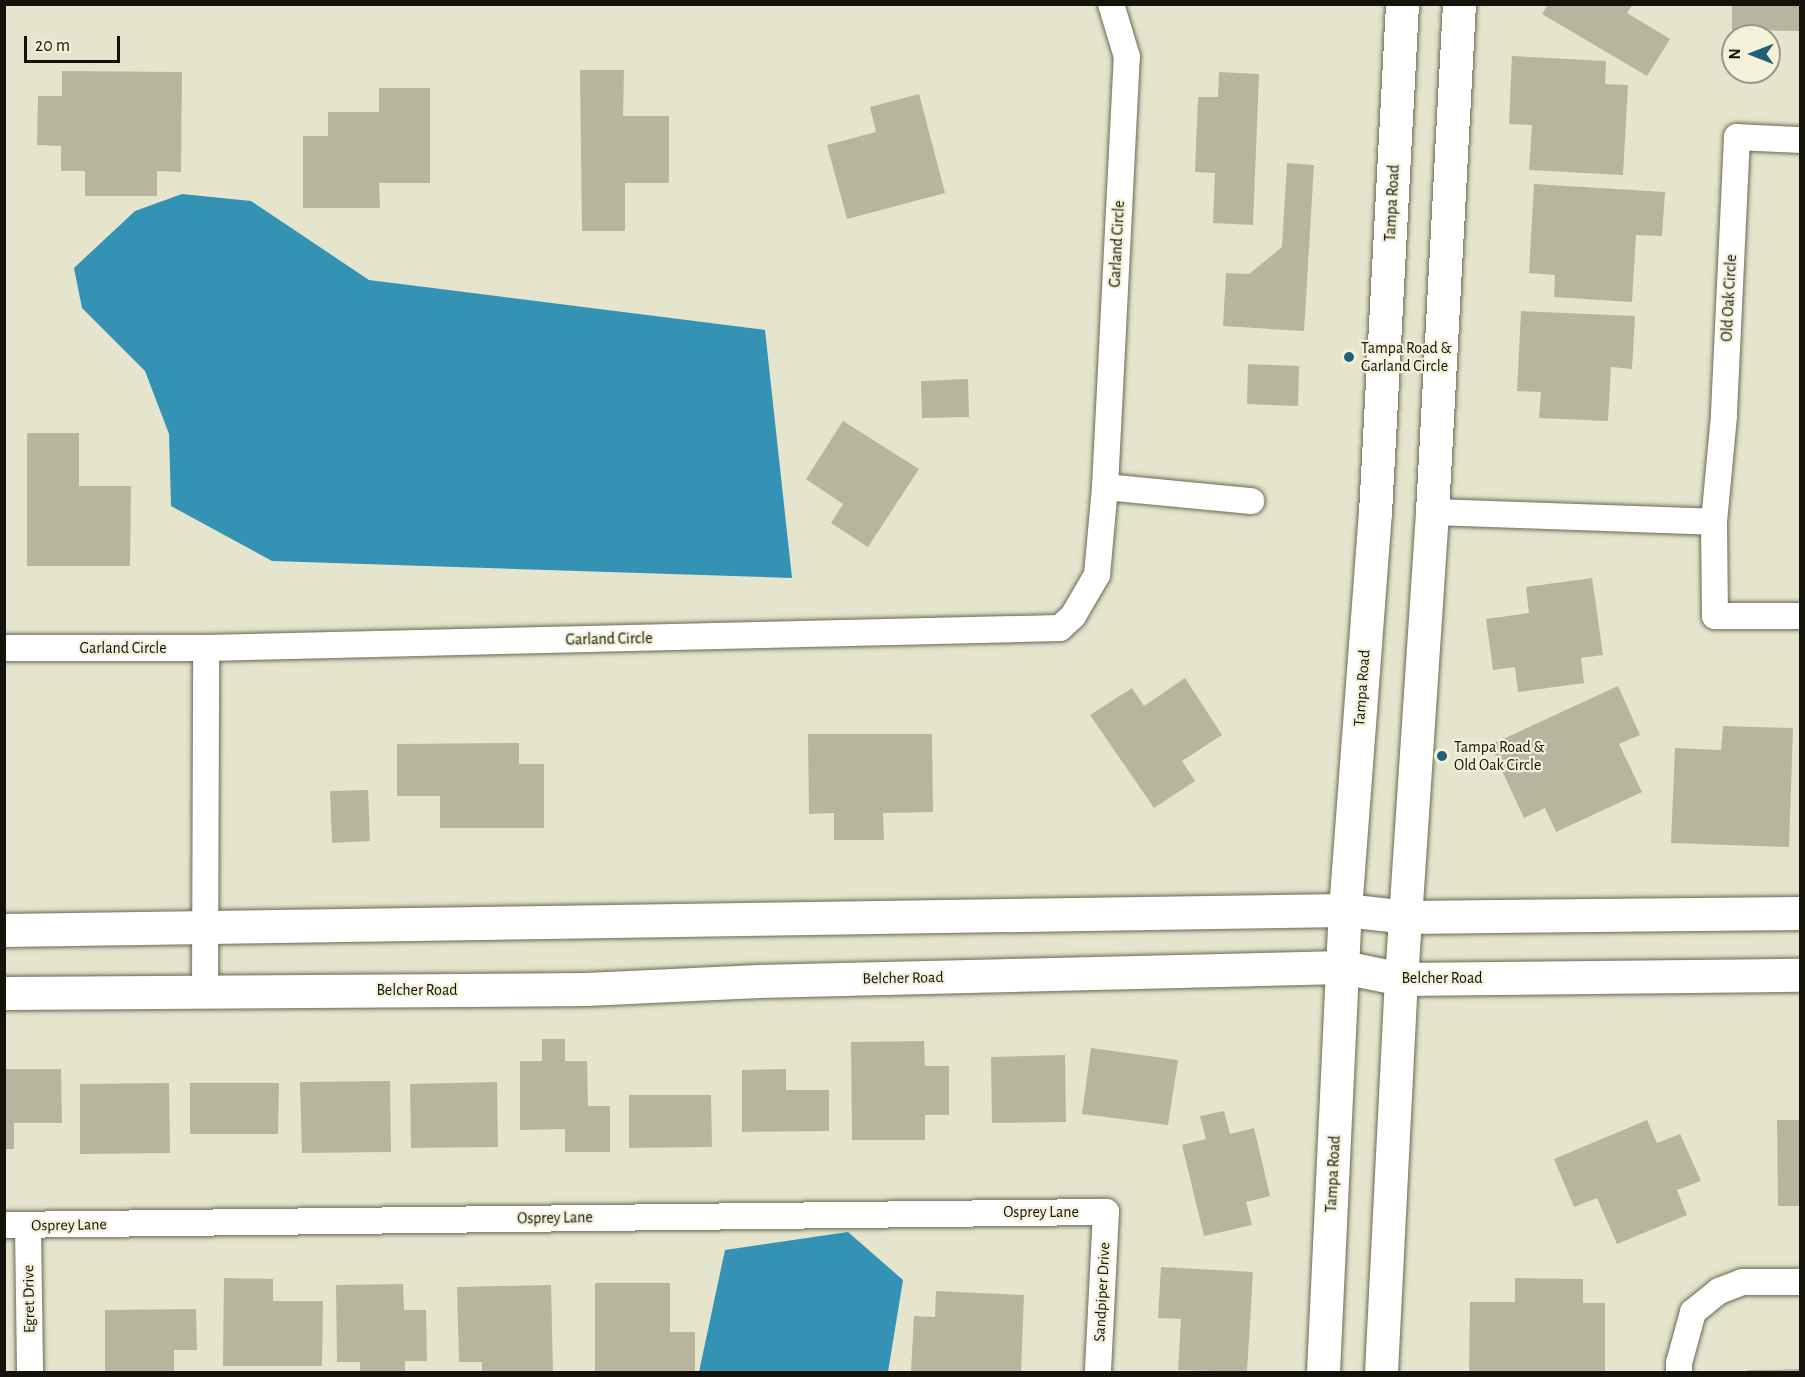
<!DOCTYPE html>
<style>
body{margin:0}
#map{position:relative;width:1805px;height:1377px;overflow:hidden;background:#e5e4cc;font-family:"Alegreya Sans",sans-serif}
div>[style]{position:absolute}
.water>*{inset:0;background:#3492b5}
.building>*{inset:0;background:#b7b59e}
.roads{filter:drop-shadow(0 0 2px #6a6954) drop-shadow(0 0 2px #6a6954)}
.minor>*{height:26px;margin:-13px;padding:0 13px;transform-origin:13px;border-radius:13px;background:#fff}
.secondary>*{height:33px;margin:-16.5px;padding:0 16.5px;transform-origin:16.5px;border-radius:16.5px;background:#fff}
.dots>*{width:16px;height:16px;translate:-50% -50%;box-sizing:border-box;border:3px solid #f3f1d9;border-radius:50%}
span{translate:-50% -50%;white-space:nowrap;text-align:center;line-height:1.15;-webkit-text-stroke:4.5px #f3f1d9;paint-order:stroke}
.street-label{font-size:16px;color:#14130b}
.poi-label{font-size:16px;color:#14130b}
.left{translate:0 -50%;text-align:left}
.frame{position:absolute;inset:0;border:6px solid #14130b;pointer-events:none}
.north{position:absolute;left:1721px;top:24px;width:60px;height:60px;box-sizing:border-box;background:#f3f1d9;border:2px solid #9a9887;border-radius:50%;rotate:270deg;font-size:16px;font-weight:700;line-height:24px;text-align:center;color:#14130b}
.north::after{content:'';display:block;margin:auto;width:21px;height:27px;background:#236077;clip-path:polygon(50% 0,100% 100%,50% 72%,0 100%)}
.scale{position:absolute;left:24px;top:36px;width:96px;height:27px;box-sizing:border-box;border:3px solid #14130b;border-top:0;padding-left:8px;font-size:18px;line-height:21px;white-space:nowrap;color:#14130b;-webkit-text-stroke:4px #f3f1d9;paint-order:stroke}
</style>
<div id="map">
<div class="water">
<div style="clip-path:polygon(182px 194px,251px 201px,369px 280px,765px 330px,792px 578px,272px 561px,171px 506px,169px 434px,145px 371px,82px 308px,74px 268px,135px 211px)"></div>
<div style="clip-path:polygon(848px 1232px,903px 1280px,888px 1372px,699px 1372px,725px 1250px)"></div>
</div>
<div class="building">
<div style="clip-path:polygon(1548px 4px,1633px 4px,1627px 13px,1670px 39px,1647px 76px,1542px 14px)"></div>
<div style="clip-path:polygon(1732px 4px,1800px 4px,1800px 31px,1732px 30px)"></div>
<div style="clip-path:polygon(1512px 56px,1606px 61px,1605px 84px,1628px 85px,1623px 175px,1529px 170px,1532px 125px,1509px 124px)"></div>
<div style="clip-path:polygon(580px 70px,624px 70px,623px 116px,669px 116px,669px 183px,625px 183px,625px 231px,582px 231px)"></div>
<div style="clip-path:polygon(62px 71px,182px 72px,181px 172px,157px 171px,157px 196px,85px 196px,85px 171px,61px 171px,61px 146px,37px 145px,38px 96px,62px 96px)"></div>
<div style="clip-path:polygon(1219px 72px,1259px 74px,1253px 225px,1213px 223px,1215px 173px,1195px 172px,1198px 97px,1218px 97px)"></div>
<div style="clip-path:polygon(379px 88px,430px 88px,430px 183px,379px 183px,380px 208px,303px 208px,303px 136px,328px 136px,328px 112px,379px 112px)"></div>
<div style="clip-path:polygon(919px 94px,945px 193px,847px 219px,827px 145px,876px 132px,870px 107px)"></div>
<div style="clip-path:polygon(1287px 163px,1314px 165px,1304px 331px,1223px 326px,1226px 273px,1249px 274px,1282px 247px)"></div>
<div style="clip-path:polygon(1534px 184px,1665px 192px,1662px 236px,1636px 235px,1632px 302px,1554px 297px,1555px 275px,1529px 273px)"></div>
<div style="clip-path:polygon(1521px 311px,1635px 316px,1632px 369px,1611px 367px,1608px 421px,1539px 418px,1541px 392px,1517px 391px)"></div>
<div style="clip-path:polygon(1248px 364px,1299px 366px,1298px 406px,1247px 404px)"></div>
<div style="clip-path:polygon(968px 379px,969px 417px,922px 418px,921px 381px)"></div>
<div style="clip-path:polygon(843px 421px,919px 469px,868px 547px,831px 523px,843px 504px,806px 479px)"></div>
<div style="clip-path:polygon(27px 433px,79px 433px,79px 486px,131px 486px,130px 566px,27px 566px)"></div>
<div style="clip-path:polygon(1592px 578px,1603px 655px,1581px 658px,1584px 683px,1518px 692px,1515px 667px,1493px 670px,1486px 619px,1529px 613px,1526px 587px)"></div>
<div style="clip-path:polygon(1185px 678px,1222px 735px,1182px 761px,1195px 781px,1154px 808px,1090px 715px,1132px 688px,1144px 706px)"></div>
<div style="clip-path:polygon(1618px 686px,1640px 735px,1619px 744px,1642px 792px,1556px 832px,1545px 808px,1524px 818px,1490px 745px)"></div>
<div style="clip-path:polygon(1723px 726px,1793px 728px,1789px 847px,1671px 843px,1675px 748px,1721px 750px)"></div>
<div style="clip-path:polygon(808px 734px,932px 734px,933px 812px,883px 813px,884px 840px,834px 840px,834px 813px,809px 814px)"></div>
<div style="clip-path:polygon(519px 743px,519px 764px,544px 764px,544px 828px,440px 828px,440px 796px,397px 796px,397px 744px)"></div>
<div style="clip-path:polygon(368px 790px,370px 841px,332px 843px,330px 791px)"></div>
<div style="clip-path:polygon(542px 1039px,565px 1039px,565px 1061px,587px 1061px,588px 1106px,610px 1106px,610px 1152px,565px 1152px,565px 1129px,520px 1130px,520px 1061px,542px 1061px)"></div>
<div style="clip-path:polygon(924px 1041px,925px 1066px,949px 1066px,949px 1115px,925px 1115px,925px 1140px,852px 1140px,851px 1042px)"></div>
<div style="clip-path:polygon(1091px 1048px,1178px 1060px,1168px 1125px,1082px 1114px)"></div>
<div style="clip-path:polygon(1065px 1055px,1066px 1122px,992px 1123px,991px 1057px)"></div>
<div style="clip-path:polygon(5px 1069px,61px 1069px,62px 1123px,14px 1123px,14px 1149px,5px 1149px)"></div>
<div style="clip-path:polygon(786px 1069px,786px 1090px,829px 1090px,829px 1131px,742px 1132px,742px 1070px)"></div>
<div style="clip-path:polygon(390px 1081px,391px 1152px,302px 1153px,300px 1082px)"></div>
<div style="clip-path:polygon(497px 1082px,498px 1147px,411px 1148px,410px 1084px)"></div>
<div style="clip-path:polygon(169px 1083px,170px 1153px,80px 1154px,80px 1084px)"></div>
<div style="clip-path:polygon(190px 1083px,279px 1083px,278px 1134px,190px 1134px)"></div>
<div style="clip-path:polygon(629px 1095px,711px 1095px,712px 1147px,629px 1148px)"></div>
<div style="clip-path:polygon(1224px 1111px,1230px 1134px,1254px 1128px,1270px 1196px,1246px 1202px,1252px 1225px,1204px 1236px,1182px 1145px,1206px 1139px,1200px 1116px)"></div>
<div style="clip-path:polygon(1647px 1120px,1657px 1143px,1680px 1134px,1701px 1181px,1677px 1190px,1687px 1215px,1617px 1244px,1597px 1198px,1574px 1207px,1554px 1159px)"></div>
<div style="clip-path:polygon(1777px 1120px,1800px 1120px,1800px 1206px,1778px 1206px)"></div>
<div style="clip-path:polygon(1161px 1267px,1253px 1272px,1247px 1372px,1178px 1370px,1181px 1319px,1158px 1318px)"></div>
<div style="clip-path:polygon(224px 1278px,273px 1279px,273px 1301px,323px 1301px,322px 1366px,223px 1366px)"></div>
<div style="clip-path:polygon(1515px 1278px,1583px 1279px,1583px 1303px,1605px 1303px,1605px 1372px,1469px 1372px,1470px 1302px,1515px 1302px)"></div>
<div style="clip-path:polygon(595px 1283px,670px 1283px,670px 1332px,695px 1332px,695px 1372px,595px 1372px)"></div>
<div style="clip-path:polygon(403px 1284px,404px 1310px,426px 1310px,427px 1361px,405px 1361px,405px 1372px,360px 1372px,360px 1362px,337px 1362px,336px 1285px)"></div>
<div style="clip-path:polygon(551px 1285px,553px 1372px,482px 1372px,482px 1362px,459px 1362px,457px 1287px)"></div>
<div style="clip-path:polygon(936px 1291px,1024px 1295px,1021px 1372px,911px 1372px,914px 1316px,935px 1317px)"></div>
<div style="clip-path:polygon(196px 1309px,197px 1350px,174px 1350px,174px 1371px,105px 1372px,105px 1310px)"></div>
<div style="clip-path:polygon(1800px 1369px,1800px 1372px,1747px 1372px,1747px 1370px)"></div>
</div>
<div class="roads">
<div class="minor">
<div style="left:1800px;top:140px;width:63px;rotate:-177.3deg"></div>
<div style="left:1737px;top:137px;width:279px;rotate:92.7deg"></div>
<div style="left:1724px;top:416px;width:106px;rotate:95.4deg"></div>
<div style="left:1714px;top:522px;width:94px;rotate:89.4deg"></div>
<div style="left:1715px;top:616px;width:85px"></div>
<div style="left:1105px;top:487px;width:147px;rotate:5.5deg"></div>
<div style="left:1432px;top:512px;width:282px;rotate:2deg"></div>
<div style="left:4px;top:648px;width:202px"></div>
<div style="left:206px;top:648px;width:854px;rotate:-1.34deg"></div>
<div style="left:1060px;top:628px;width:18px;rotate:-43deg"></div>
<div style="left:1073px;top:616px;width:48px;rotate:-59.7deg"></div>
<div style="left:1097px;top:575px;width:88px;rotate:-84.8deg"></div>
<div style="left:1105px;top:487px;width:431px;rotate:-87.1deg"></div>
<div style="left:1127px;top:57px;width:55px;rotate:-106.8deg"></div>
<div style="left:205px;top:991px;width:343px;rotate:-89.8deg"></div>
<div style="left:4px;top:1225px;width:1102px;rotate:-0.68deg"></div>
<div style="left:1106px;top:1212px;width:160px;rotate:92.9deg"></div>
<div style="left:28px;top:1226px;width:146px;rotate:89.2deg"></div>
<div style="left:1679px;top:1372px;width:9px;rotate:-90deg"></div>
<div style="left:1679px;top:1363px;width:53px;rotate:-74.6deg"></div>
<div style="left:1693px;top:1312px;width:33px;rotate:-39deg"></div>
<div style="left:1719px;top:1291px;width:25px;rotate:-21deg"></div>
<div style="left:1742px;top:1282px;width:58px"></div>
</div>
<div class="secondary">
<div style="left:4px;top:930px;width:1341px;rotate:-0.85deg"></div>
<div style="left:1345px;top:910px;width:62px;rotate:6.4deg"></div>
<div style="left:1407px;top:917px;width:393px;rotate:-0.6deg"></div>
<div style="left:4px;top:993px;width:582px;rotate:-0.39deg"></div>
<div style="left:586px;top:989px;width:172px;rotate:-2.7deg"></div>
<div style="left:758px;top:981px;width:585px;rotate:-1.37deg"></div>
<div style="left:1343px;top:967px;width:59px;rotate:11.7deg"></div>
<div style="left:1401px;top:979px;width:399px;rotate:-0.6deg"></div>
<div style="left:1323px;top:1372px;width:463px;rotate:-87.3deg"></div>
<div style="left:1345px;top:910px;width:398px;rotate:-85.7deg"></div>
<div style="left:1375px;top:513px;width:510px;rotate:-86.96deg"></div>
<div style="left:1381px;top:1372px;width:394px;rotate:-87.1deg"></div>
<div style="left:1401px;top:979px;width:468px;rotate:-86.2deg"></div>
<div style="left:1432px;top:512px;width:509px;rotate:-86.96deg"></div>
</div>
</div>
<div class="dots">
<div style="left:1349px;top:357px;background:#236077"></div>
<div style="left:1442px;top:756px;background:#236077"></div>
</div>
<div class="street-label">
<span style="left:1392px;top:203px;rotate:-87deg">Tampa Road</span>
<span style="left:1117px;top:244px;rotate:-87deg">Garland Circle</span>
<span style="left:1729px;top:298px;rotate:-87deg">Old Oak Circle</span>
<span style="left:609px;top:639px;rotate:-1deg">Garland Circle</span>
<span style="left:123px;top:648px">Garland Circle</span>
<span style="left:1362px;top:688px;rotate:-86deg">Tampa Road</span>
<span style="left:903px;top:978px;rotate:-1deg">Belcher Road</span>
<span style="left:1442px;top:978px">Belcher Road</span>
<span style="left:417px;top:990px">Belcher Road</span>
<span style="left:1333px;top:1174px;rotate:-87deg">Tampa Road</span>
<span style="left:1041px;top:1212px">Osprey Lane</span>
<span style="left:555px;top:1218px;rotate:-1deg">Osprey Lane</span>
<span style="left:69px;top:1225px;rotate:-1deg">Osprey Lane</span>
<span style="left:1102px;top:1292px;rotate:-87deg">Sandpiper Drive</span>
<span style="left:29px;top:1299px;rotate:-91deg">Egret Drive</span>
</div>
<div class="poi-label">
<span class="left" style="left:1361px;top:357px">Tampa Road &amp;<br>Garland Circle</span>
<span class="left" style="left:1454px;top:756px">Tampa Road &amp;<br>Old Oak Circle</span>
</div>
<div class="frame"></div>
<div class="north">N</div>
<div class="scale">20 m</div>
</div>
